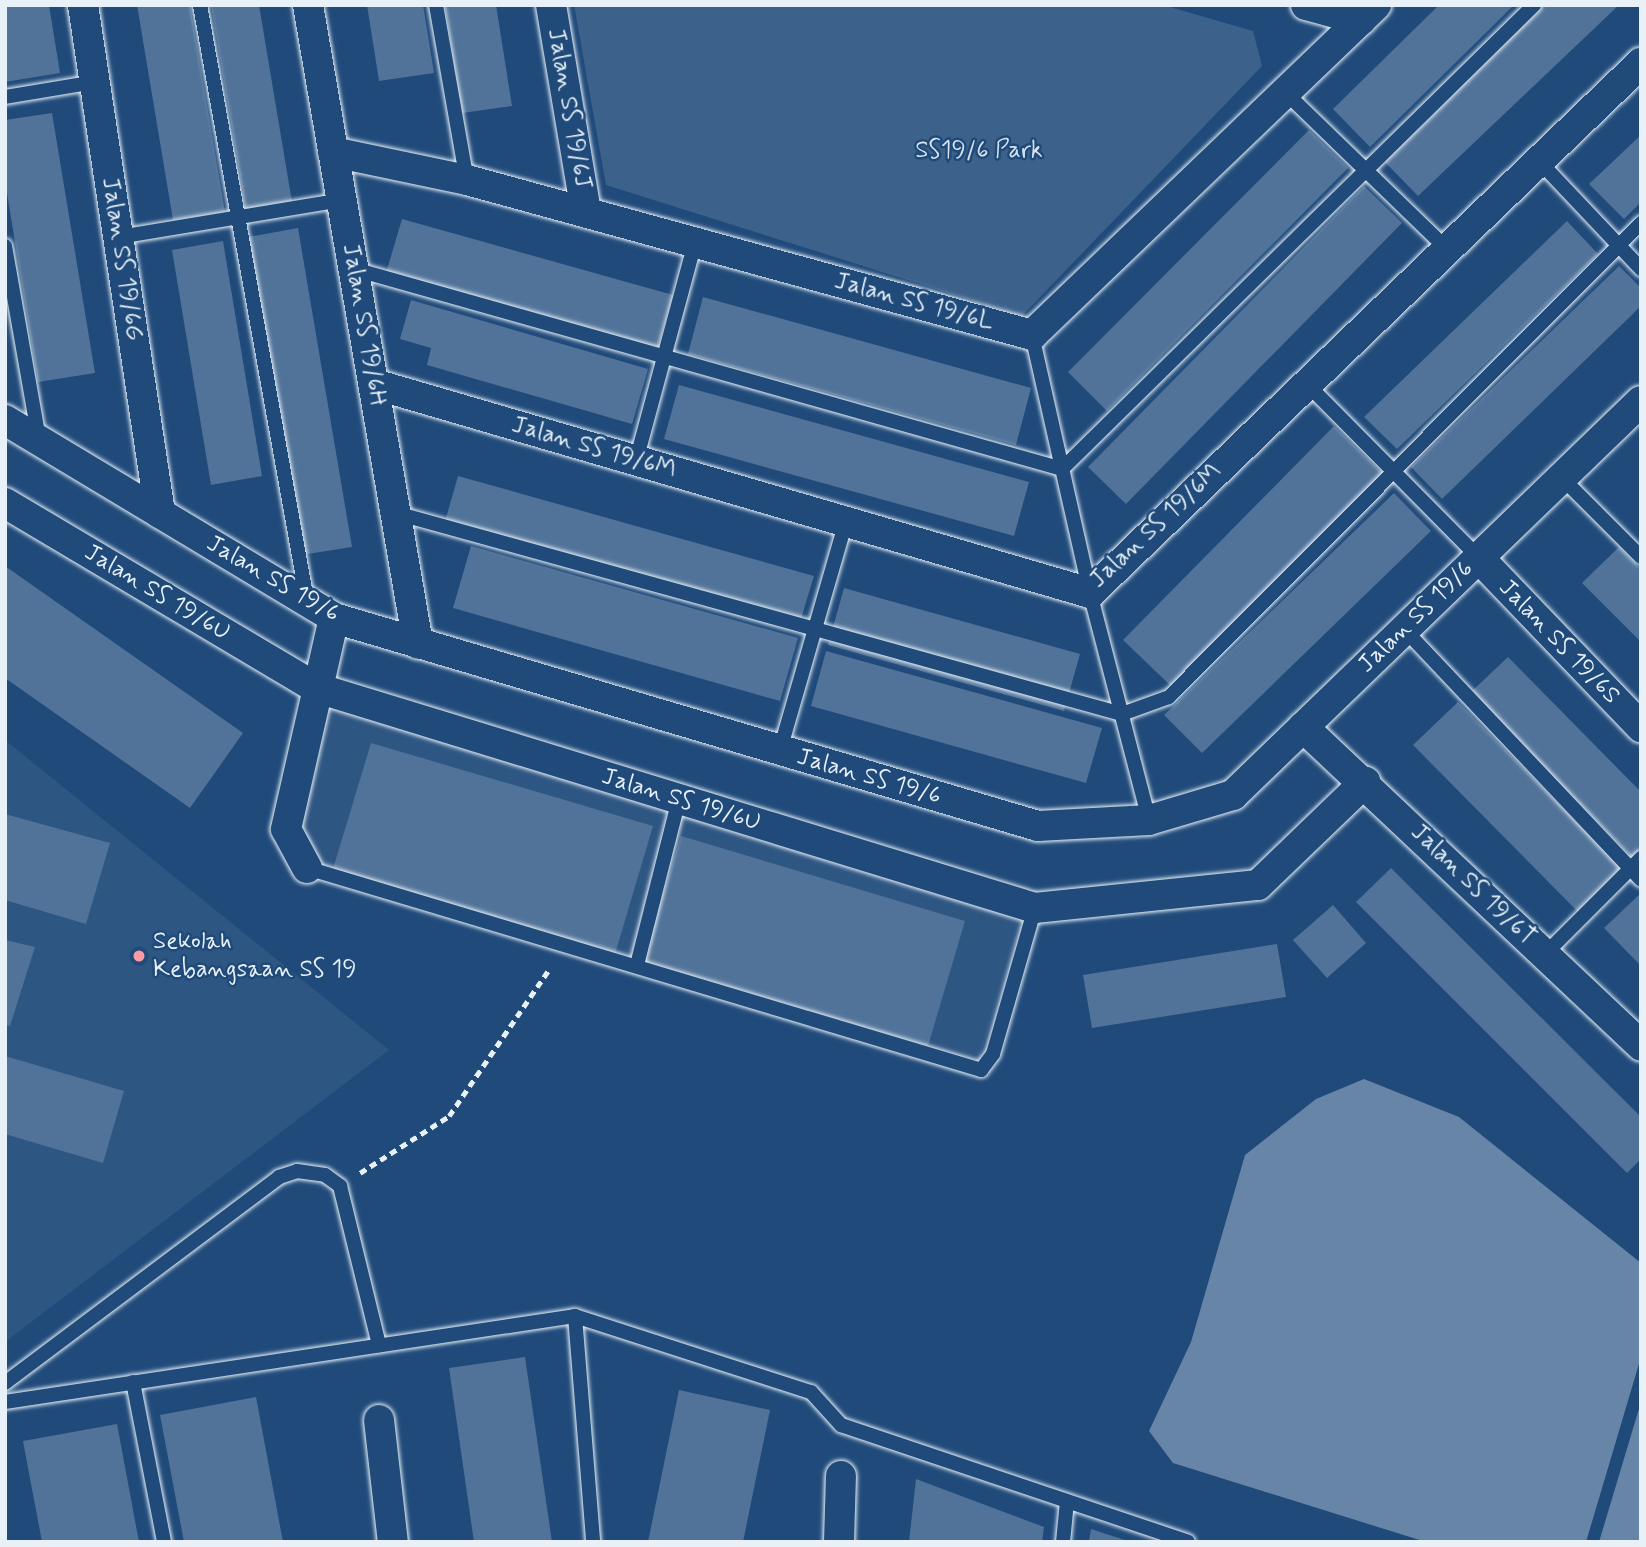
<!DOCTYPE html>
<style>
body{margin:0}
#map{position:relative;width:1646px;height:1547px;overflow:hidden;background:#1f4a7a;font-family:Mynerve,sans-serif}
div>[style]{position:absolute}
.built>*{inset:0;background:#2e5683}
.green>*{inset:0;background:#3c628c}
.water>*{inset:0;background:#6685a7}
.building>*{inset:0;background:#517399}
.path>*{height:4.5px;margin-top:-2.25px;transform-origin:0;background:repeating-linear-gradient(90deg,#e8f1f8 0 7px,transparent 0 12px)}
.roads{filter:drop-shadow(0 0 2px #e8f1f8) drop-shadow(0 0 2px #e8f1f8)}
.lane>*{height:14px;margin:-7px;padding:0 7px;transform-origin:7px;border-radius:7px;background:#1f4a7a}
.street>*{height:30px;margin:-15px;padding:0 15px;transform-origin:15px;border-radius:15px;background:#1f4a7a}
.dots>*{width:19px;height:19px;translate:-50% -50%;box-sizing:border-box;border:4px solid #1f4a7a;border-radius:50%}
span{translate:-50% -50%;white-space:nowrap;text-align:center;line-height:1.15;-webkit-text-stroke:5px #1f4a7a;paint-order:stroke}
.street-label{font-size:24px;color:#e8f1f8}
.park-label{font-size:24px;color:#d7e3ed}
.poi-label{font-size:24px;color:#e8f1f8}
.left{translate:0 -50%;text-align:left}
.frame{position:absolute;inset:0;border:7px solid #e8f1f8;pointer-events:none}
</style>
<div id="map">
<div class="built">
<div style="clip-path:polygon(325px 706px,1023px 917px,979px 1060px,320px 865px,300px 826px)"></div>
<div style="clip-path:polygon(5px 740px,389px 1050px,5px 1342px)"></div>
</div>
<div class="green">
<div style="clip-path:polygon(574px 5px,1163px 5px,1253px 31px,1262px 66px,1022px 316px,606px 185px)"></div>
</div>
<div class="water">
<div style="clip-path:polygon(1364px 1079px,1459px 1117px,1641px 1263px,1641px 1357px,1586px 1542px,1426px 1542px,1173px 1463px,1149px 1431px,1191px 1342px,1245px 1155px,1316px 1099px)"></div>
<div style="clip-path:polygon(1641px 1402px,1641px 1542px,1599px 1542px)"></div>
</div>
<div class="building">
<div style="clip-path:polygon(5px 5px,49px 5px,60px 73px,5px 82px)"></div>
<div style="clip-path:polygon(137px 5px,190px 5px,225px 212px,173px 220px)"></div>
<div style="clip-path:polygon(211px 5px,259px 5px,292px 202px,246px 210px)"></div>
<div style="clip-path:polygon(367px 5px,423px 5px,434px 73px,379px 81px)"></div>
<div style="clip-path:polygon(445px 5px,496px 5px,512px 106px,462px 113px)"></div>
<div style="clip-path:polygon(1439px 5px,1514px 5px,1370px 147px,1333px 109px)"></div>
<div style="clip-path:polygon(1540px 5px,1619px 5px,1418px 196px,1380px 157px)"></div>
<div style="clip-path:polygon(52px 113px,95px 373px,38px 382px,5px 181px,5px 120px)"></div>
<div style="clip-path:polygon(1309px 130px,1348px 168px,1107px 411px,1068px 372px)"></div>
<div style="clip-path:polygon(1641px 135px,1641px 202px,1624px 219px,1589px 184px)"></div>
<div style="clip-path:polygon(1364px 186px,1402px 223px,1126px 504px,1088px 467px)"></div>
<div style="clip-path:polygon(402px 219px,673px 295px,657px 350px,386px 273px)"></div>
<div style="clip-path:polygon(1567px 221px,1598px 254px,1397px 449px,1364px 417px)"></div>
<div style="clip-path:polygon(298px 228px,352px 547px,301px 555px,248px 237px)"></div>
<div style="clip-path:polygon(223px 241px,262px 476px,211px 485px,172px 250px)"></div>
<div style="clip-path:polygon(1619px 266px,1641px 288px,1641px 306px,1442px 499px,1411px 467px)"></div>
<div style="clip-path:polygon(703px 297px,1031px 388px,1016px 445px,688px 354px)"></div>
<div style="clip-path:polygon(411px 300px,648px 369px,632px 424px,427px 365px,431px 348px,400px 339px)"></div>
<div style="clip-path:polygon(679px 385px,1029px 482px,1014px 536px,664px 439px)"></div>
<div style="clip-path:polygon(1334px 426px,1383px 474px,1172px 687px,1123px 640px)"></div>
<div style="clip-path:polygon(458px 476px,814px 576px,797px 632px,442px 532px)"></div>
<div style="clip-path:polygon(1394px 493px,1431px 531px,1202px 753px,1164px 715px)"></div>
<div style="clip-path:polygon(471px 546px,798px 638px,780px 701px,453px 608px)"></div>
<div style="clip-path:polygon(1619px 547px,1641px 569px,1641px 642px,1582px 583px)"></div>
<div style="clip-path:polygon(5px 566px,243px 733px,190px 808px,5px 678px)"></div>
<div style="clip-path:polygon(844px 588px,1080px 654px,1064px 711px,828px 645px)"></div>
<div style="clip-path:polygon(826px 651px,1102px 728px,1086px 783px,811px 706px)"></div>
<div style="clip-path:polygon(1508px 657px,1641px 792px,1641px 852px,1634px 859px,1471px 692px)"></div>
<div style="clip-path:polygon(1458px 702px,1623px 870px,1579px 913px,1413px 745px)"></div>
<div style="clip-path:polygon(371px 743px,653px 826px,615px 954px,333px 869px)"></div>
<div style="clip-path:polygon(5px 814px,110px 843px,86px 924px,5px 900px)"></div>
<div style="clip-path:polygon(681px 836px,965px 921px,928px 1046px,643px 961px)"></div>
<div style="clip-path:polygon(1391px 868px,1641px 1117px,1641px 1159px,1627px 1173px,1356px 902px)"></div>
<div style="clip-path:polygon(1641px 893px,1641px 966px,1604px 928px)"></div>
<div style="clip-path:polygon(1333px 905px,1366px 943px,1327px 978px,1293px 940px)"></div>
<div style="clip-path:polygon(5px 940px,35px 947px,10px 1026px,5px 1025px)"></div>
<div style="clip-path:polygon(1277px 944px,1286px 997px,1092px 1028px,1083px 975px)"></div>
<div style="clip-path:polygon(5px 1056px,124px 1091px,103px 1163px,5px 1134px)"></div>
<div style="clip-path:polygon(525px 1357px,552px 1542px,474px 1542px,449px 1368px)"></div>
<div style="clip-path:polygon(679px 1390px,770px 1410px,743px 1542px,648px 1542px)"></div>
<div style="clip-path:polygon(256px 1397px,283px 1542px,184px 1542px,160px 1415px)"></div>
<div style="clip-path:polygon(117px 1424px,139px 1542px,42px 1542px,23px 1441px)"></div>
<div style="clip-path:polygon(916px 1479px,1044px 1527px,1042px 1542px,909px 1542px)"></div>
<div style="clip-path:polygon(1091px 1529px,1128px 1541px,1128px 1542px,1089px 1542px)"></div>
</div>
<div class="path">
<div style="left:360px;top:1173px;width:106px;rotate:-32.6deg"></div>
<div style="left:449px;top:1116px;width:179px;rotate:-55.7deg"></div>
</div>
<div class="roads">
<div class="lane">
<div style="left:200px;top:5px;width:605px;rotate:79.81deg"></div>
<div style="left:436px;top:5px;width:178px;rotate:80deg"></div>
<div style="left:1285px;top:92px;width:226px;rotate:44.1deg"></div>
<div style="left:5px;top:97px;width:91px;rotate:-9.5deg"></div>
<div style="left:1539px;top:161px;width:149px;rotate:46.6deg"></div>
<div style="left:119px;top:237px;width:226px;rotate:-9.4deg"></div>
<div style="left:5px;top:246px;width:196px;rotate:80deg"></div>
<div style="left:354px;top:269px;width:736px;rotate:15.77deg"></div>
<div style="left:1062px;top:469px;width:662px;rotate:-44.51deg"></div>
<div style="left:1032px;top:335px;width:264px;rotate:77.3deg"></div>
<div style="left:1090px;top:593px;width:235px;rotate:75.4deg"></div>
<div style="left:1307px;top:384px;width:243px;rotate:45.3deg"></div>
<div style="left:636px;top:461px;width:227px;rotate:-74.9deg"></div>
<div style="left:1561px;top:477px;width:113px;rotate:45deg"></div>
<div style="left:396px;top:513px;width:753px;rotate:15.48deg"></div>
<div style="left:1122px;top:714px;width:50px;rotate:-19.9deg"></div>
<div style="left:1169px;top:697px;width:669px;rotate:-45.12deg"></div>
<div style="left:1404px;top:629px;width:345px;rotate:46.6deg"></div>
<div style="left:780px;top:750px;width:237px;rotate:-73.9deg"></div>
<div style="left:307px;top:868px;width:704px;rotate:16.68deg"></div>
<div style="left:981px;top:1070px;width:20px;rotate:-53deg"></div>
<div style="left:993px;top:1054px;width:152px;rotate:-74deg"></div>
<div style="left:1545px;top:954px;width:136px;rotate:-45deg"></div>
<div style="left:637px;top:965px;width:171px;rotate:-75.8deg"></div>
<div style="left:575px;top:1316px;width:227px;rotate:85.4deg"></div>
<div style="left:133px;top:1382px;width:163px;rotate:79deg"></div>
<div style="left:5px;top:1383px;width:343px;rotate:-36.9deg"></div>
<div style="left:279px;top:1177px;width:19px;rotate:-18deg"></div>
<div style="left:297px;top:1171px;width:28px;rotate:8deg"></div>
<div style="left:325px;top:1175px;width:19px;rotate:36deg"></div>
<div style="left:340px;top:1186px;width:164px;rotate:76.2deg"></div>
<div style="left:5px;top:1402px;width:576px;rotate:-8.58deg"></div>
<div style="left:575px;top:1316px;width:248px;rotate:17.9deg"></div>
<div style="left:811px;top:1392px;width:45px;rotate:47.7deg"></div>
<div style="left:841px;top:1425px;width:366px;rotate:18.6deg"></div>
<div style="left:1063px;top:1542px;width:41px;rotate:-84.4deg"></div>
</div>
<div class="street">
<div style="left:83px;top:5px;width:514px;rotate:81.38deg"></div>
<div style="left:308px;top:5px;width:648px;rotate:80.23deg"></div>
<div style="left:551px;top:5px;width:210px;rotate:80.4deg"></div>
<div style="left:1306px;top:5px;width:57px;rotate:15.3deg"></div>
<div style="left:333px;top:152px;width:137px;rotate:11.8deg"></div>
<div style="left:467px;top:180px;width:586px;rotate:15.34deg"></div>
<div style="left:1032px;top:335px;width:477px;rotate:-43.8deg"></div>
<div style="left:374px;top:384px;width:746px;rotate:16.27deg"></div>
<div style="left:1090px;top:593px;width:765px;rotate:-43.89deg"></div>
<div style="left:5px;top:420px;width:384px;rotate:31deg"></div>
<div style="left:334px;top:618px;width:734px;rotate:16.46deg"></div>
<div style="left:1038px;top:826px;width:111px;rotate:-3.1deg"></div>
<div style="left:1149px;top:820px;width:88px;rotate:-16.6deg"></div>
<div style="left:1233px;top:795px;width:567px;rotate:-44deg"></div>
<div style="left:5px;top:503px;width:363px;rotate:30.7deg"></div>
<div style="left:317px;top:688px;width:751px;rotate:17.04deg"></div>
<div style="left:1035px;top:908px;width:224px;rotate:-5.9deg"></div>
<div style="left:1258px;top:885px;width:149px;rotate:-43.9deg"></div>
<div style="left:1478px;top:557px;width:236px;rotate:46.2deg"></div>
<div style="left:1303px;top:727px;width:465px;rotate:43.3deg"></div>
<div style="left:307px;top:868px;width:44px;rotate:-118.3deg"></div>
<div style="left:286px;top:829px;width:216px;rotate:-77.2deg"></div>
<div style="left:379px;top:1420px;width:123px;rotate:83.5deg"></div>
<div style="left:839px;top:1542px;width:66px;rotate:-88.3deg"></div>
</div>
</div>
<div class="dots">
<div style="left:139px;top:956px;background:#ff9aa2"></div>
</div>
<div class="street-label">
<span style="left:569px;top:109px;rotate:80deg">Jalan SS 19/6J</span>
<span style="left:122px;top:259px;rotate:81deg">Jalan SS 19/6G</span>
<span style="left:914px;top:302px;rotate:15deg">Jalan SS 19/6L</span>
<span style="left:364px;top:325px;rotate:80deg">Jalan SS 19/6H</span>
<span style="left:594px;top:448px;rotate:16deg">Jalan SS 19/6M</span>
<span style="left:1156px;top:526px;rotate:-43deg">Jalan SS 19/6M</span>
<span style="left:273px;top:579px;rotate:30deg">Jalan SS 19/6</span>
<span style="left:157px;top:593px;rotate:31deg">Jalan SS 19/6U</span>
<span style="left:1416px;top:617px;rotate:-44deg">Jalan SS 19/6</span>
<span style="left:1559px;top:642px;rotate:46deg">Jalan SS 19/6S</span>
<span style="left:869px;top:777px;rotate:16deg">Jalan SS 19/6</span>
<span style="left:681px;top:800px;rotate:17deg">Jalan SS 19/6U</span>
<span style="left:1473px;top:885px;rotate:44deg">Jalan SS 19/6T</span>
</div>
<div class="park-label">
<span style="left:979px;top:151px">SS19/6 Park</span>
</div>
<div class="poi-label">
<span class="left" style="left:153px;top:956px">Sekolah<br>Kebangsaan SS 19</span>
</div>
<div class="frame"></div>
</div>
